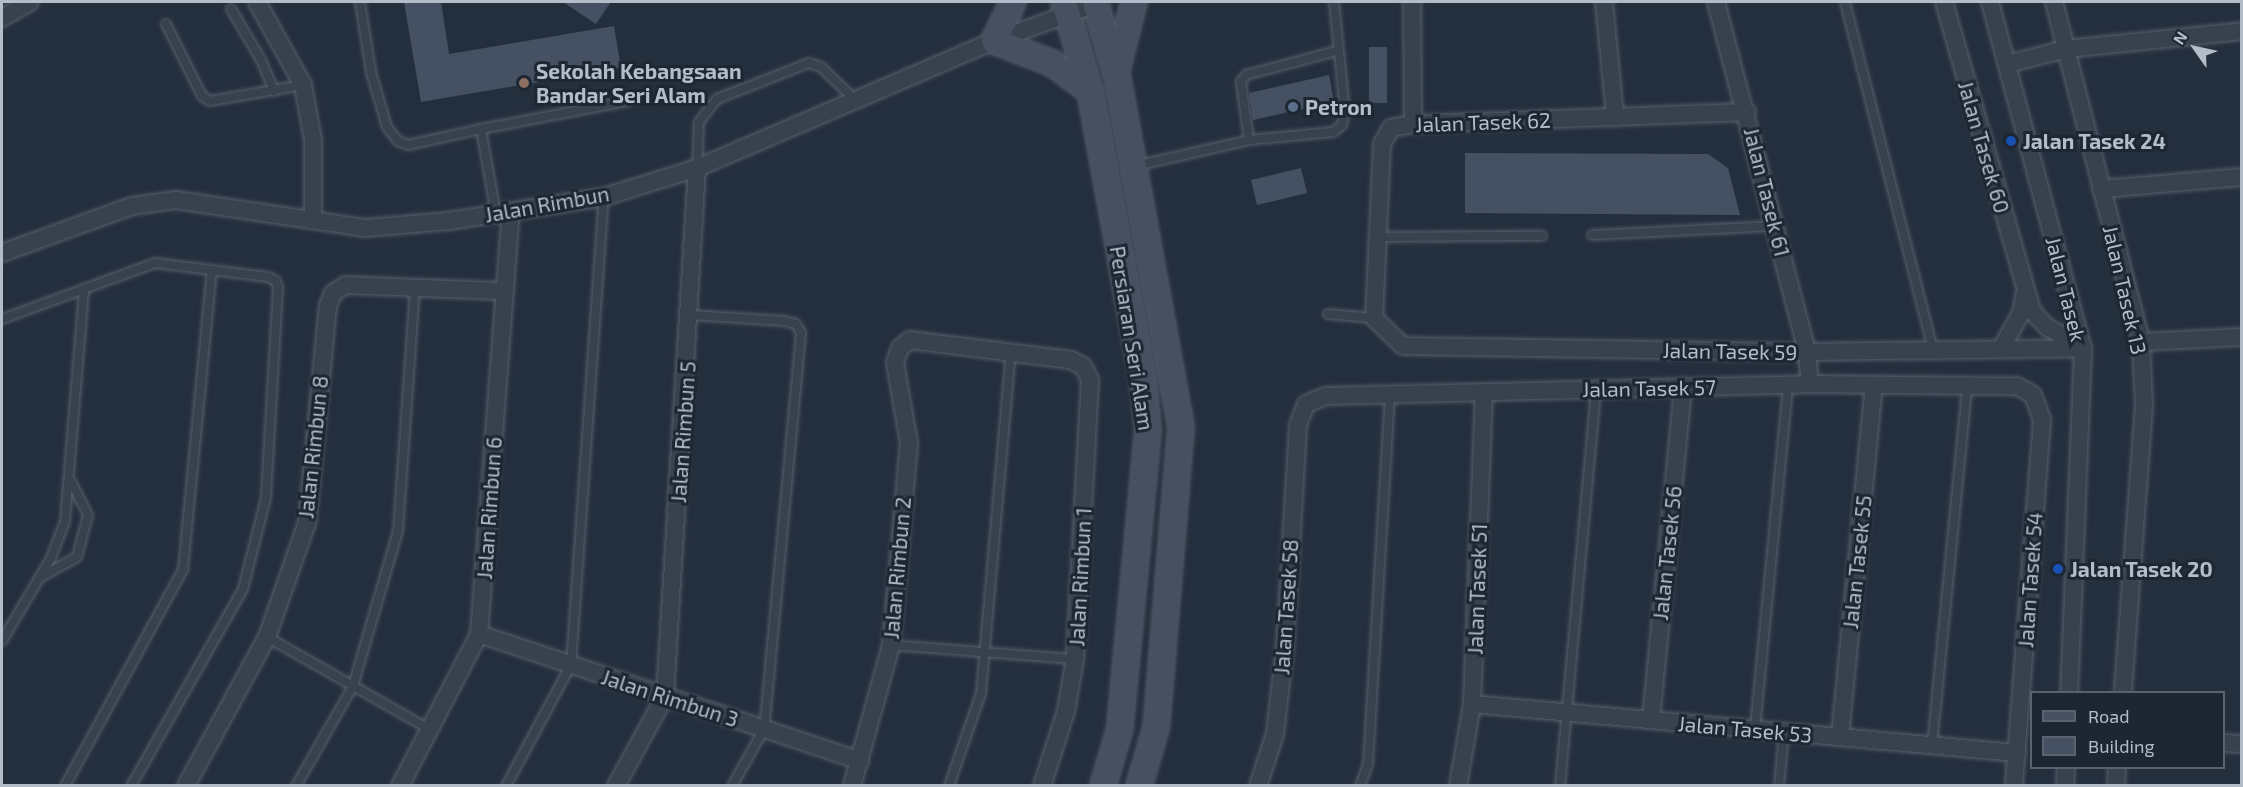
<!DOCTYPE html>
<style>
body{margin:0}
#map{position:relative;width:2243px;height:787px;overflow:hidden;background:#242f3e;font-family:"Exo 2",sans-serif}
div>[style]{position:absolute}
.building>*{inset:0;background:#455162}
.roads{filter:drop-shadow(0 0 2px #565f6c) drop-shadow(0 0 2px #565f6c)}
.service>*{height:8px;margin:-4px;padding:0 4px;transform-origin:4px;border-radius:4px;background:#38414e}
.minor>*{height:16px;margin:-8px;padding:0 8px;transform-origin:8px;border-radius:8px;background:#38414e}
.secondary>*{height:24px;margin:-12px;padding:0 12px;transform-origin:12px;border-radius:12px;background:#465061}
.dots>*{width:16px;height:16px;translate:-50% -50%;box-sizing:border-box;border:3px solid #1d2633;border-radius:50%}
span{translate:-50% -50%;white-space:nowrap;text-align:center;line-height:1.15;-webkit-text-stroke:6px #1d2633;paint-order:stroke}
.poi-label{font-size:21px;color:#b4bcc9;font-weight:700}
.left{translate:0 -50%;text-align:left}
.street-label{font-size:21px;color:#b4bcc9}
.frame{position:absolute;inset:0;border:3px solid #b4bcc9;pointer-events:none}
.legend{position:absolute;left:2030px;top:691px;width:195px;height:78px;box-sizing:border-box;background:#1d2633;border:2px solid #59626f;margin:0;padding:8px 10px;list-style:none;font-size:18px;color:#b4bcc9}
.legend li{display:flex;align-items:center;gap:12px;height:30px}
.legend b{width:30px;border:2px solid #59626f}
.north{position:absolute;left:2165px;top:18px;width:60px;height:60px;-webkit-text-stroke:4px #1d2633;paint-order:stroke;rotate:304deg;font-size:16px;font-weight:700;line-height:24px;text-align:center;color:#b4bcc9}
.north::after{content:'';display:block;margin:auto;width:21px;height:27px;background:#b4bcc9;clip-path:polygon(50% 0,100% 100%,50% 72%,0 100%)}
</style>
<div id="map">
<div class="building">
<div style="clip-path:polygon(404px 2px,441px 2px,449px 54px,614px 26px,621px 68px,421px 102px)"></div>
<div style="clip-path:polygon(563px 2px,611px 2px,596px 24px)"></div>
<div style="clip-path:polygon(1369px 47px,1387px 47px,1387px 103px,1369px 103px)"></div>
<div style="clip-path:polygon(1329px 75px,1334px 102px,1253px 120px,1249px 93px)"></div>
<div style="clip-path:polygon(1465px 153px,1708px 154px,1728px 168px,1740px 215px,1465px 213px)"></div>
<div style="clip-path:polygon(1301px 168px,1307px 193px,1257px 205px,1251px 180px)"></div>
</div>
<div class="roads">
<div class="service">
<div style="left:360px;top:2px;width:71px;rotate:81.1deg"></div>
<div style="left:371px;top:72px;width:57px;rotate:73.8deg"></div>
<div style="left:387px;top:127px;width:18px;rotate:52deg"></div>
<div style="left:398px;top:141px;width:11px;rotate:22deg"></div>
<div style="left:408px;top:145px;width:75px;rotate:-12.4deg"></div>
<div style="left:1845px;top:2px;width:359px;rotate:75.8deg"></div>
<div style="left:231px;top:9px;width:59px;rotate:59.5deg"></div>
<div style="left:261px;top:60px;width:34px;rotate:67deg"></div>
<div style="left:166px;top:24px;width:80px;rotate:63.4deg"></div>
<div style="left:202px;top:96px;width:9px;rotate:32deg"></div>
<div style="left:210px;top:101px;width:94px;rotate:-9.8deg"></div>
<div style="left:1249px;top:140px;width:59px;rotate:-97.9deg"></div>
<div style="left:1241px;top:82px;width:9px;rotate:-54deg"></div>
<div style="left:1246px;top:75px;width:94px;rotate:-14.8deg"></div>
<div style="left:1135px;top:166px;width:117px;rotate:-12.8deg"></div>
<div style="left:1249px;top:140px;width:84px;rotate:-5.4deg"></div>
<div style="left:1333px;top:132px;width:11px;rotate:-38deg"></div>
<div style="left:1342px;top:125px;width:13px;rotate:-77deg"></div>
<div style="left:1345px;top:112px;width:111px;rotate:-95.7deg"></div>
<div style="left:697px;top:168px;width:46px;rotate:-87.5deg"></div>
<div style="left:699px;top:122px;width:29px;rotate:-52deg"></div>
<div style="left:717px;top:99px;width:99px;rotate:-21.4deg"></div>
<div style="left:809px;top:63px;width:13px;rotate:18deg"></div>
<div style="left:821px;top:67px;width:47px;rotate:44.1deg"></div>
<div style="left:496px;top:214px;width:86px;rotate:-100deg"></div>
<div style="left:481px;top:129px;width:150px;rotate:-10.8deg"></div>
<div style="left:1592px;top:235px;width:183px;rotate:-2.8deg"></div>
<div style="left:1380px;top:237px;width:162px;rotate:-0.4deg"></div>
<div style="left:1328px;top:314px;width:46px;rotate:5deg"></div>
<div style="left:691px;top:315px;width:93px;rotate:3.7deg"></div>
<div style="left:784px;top:321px;width:12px;rotate:14deg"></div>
<div style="left:796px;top:324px;width:10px;rotate:61deg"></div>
<div style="left:801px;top:333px;width:398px;rotate:95.3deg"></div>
<div style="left:764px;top:729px;width:65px;rotate:119.3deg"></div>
<div style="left:2px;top:319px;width:163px;rotate:-20.1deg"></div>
<div style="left:155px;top:263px;width:114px;rotate:7.1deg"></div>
<div style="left:268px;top:277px;width:9px;rotate:27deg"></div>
<div style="left:276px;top:281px;width:7px;rotate:74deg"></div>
<div style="left:278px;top:288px;width:210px;rotate:93.3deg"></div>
<div style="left:266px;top:498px;width:94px;rotate:104.2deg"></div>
<div style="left:243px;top:589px;width:227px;rotate:119.6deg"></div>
<div style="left:39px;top:578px;width:43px;rotate:-28.9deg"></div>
<div style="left:77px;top:557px;width:43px;rotate:-75.3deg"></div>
<div style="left:88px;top:515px;width:38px;rotate:-117deg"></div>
<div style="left:267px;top:637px;width:189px;rotate:29.6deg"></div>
<div style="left:2px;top:641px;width:96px;rotate:-59.4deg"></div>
<div style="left:51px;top:558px;width:40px;rotate:-69deg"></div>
<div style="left:65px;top:521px;width:233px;rotate:-85.3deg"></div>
<div style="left:891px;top:645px;width:185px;rotate:4.4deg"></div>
<div style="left:1755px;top:729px;width:346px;rotate:-84.5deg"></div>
<div style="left:1932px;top:746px;width:362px;rotate:-84.4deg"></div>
<div style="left:65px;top:786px;width:246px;rotate:-61.4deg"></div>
<div style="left:183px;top:570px;width:301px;rotate:-84.5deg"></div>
<div style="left:296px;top:786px;width:115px;rotate:-60.3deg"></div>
<div style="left:353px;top:686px;width:161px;rotate:-73.8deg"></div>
<div style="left:398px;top:531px;width:244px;rotate:-86deg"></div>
<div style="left:506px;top:786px;width:137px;rotate:-61.8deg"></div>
<div style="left:571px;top:665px;width:469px;rotate:-86deg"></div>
<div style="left:949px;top:786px;width:98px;rotate:-71deg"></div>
<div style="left:981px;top:693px;width:342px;rotate:-85deg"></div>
<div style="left:1360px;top:786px;width:23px;rotate:-70deg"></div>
<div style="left:1368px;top:764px;width:371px;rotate:-86.6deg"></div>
<div style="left:1560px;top:786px;width:398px;rotate:-84.8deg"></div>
<div style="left:1779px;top:786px;width:54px;rotate:-84.7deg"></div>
</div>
<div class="minor">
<div style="left:257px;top:2px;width:95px;rotate:61deg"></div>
<div style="left:303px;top:85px;width:56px;rotate:79.7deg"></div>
<div style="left:313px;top:140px;width:80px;rotate:90deg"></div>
<div style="left:1412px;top:2px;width:122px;rotate:89.5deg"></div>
<div style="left:1604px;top:2px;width:116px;rotate:84.5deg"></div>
<div style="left:1716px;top:2px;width:362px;rotate:75.4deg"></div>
<div style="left:1807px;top:352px;width:32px;rotate:85deg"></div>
<div style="left:1944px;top:2px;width:321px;rotate:74.1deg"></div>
<div style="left:2032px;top:311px;width:22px;rotate:47deg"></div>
<div style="left:2047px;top:327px;width:40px;rotate:29.7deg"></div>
<div style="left:1990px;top:2px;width:358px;rotate:75deg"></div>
<div style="left:2083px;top:348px;width:344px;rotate:92.3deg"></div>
<div style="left:2054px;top:2px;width:351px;rotate:75.6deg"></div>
<div style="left:2141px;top:342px;width:63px;rotate:87.3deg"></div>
<div style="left:2144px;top:405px;width:288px;rotate:94.2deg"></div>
<div style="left:2px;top:18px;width:32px;rotate:-30deg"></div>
<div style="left:2007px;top:64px;width:61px;rotate:-14.3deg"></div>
<div style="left:2066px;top:49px;width:177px;rotate:-5.8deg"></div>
<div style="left:1747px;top:112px;width:334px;rotate:177.9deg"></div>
<div style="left:1413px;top:124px;width:22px;rotate:170deg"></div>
<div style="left:1391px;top:128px;width:18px;rotate:119deg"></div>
<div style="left:1382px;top:144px;width:174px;rotate:92.6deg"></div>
<div style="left:1374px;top:318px;width:40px;rotate:44deg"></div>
<div style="left:1403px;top:346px;width:404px;rotate:0.9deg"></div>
<div style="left:1807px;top:352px;width:276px;rotate:-0.8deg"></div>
<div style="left:2101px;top:189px;width:142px;rotate:-4.9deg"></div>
<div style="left:2px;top:253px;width:138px;rotate:-19.9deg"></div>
<div style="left:132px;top:206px;width:44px;rotate:-7.8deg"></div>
<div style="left:176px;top:200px;width:192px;rotate:8.4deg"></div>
<div style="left:366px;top:228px;width:83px;rotate:-4.8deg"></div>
<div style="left:449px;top:221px;width:157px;rotate:-8.8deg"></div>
<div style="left:604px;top:197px;width:97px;rotate:-17.3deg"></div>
<div style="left:697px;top:168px;width:323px;rotate:-23.2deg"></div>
<div style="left:994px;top:41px;width:114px;rotate:-20deg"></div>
<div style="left:2141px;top:342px;width:101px;rotate:-2.8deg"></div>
<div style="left:2001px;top:349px;width:41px;rotate:-60.9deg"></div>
<div style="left:2021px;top:313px;width:21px;rotate:-79deg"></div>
<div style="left:479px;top:634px;width:402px;rotate:18.4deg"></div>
<div style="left:1472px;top:704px;width:547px;rotate:5.14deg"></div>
<div style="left:1651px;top:720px;width:335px;rotate:-84.5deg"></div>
<div style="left:1840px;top:737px;width:353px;rotate:-84.5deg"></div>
<div style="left:2224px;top:743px;width:18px;rotate:3deg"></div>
<div style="left:186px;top:786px;width:170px;rotate:-61.5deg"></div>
<div style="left:267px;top:637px;width:121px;rotate:-70.7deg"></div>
<div style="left:307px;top:523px;width:218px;rotate:-84.5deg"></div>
<div style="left:328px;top:306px;width:14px;rotate:-69deg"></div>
<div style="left:333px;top:293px;width:15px;rotate:-32deg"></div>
<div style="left:346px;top:285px;width:159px;rotate:2.2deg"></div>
<div style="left:400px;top:786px;width:171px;rotate:-62.5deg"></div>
<div style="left:479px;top:634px;width:423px;rotate:-85.7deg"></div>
<div style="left:616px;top:786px;width:102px;rotate:-61.4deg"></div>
<div style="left:665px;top:696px;width:529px;rotate:-86.53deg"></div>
<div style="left:852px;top:786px;width:146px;rotate:-74.5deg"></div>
<div style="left:891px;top:645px;width:202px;rotate:-84.9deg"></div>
<div style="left:909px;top:444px;width:83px;rotate:-99.7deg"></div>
<div style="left:895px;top:362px;width:15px;rotate:-70deg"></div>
<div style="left:900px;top:348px;width:13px;rotate:-39deg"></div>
<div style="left:910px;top:340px;width:162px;rotate:7.1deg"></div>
<div style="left:1071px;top:360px;width:13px;rotate:27deg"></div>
<div style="left:1083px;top:366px;width:16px;rotate:63deg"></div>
<div style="left:1090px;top:380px;width:279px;rotate:93.1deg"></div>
<div style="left:1075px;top:659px;width:53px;rotate:99.8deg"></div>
<div style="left:1066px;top:711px;width:79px;rotate:107.7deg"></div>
<div style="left:1258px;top:786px;width:55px;rotate:-71.9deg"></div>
<div style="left:1275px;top:734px;width:89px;rotate:-83.5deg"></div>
<div style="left:1285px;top:646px;width:221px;rotate:-86.6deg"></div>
<div style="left:1298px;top:425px;width:22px;rotate:-69deg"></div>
<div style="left:1306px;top:404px;width:22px;rotate:-22deg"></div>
<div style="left:1326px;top:396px;width:484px;rotate:-1.4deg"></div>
<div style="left:1810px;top:384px;width:207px;rotate:0.6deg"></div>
<div style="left:2017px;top:386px;width:18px;rotate:29deg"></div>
<div style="left:2033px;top:395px;width:27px;rotate:70deg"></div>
<div style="left:2042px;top:420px;width:367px;rotate:94.4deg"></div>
<div style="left:1458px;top:786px;width:83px;rotate:-80.3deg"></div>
<div style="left:1472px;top:704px;width:312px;rotate:-87.8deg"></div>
<div style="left:2065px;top:786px;width:18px;rotate:-87deg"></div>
<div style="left:2116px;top:786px;width:18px;rotate:-87deg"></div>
</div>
<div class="secondary">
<div style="left:1013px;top:2px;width:43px;rotate:116deg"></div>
<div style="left:994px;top:41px;width:62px;rotate:20.8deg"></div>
<div style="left:1052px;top:63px;width:47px;rotate:36.4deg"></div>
<div style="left:1064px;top:2px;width:93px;rotate:73.7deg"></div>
<div style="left:1090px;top:91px;width:293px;rotate:79.6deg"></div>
<div style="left:1143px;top:379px;width:51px;rotate:84.4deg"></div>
<div style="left:1148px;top:430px;width:299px;rotate:95.4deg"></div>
<div style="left:1120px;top:728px;width:60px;rotate:106.3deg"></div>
<div style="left:1095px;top:2px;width:81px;rotate:73.6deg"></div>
<div style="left:1118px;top:80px;width:353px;rotate:79.7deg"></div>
<div style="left:1181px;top:427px;width:302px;rotate:94.7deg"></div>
<div style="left:1156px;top:728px;width:60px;rotate:106.3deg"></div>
<div style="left:1117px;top:69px;width:69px;rotate:-75.8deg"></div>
</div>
</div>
<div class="dots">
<div style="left:524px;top:83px;background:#8d6e63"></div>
<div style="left:1293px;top:107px;background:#5c6f8a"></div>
<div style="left:2011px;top:141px;background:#1a4fb4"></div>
<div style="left:2058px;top:569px;background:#1a4fb4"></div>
</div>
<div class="poi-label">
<span class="left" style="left:536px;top:83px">Sekolah Kebangsaan<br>Bandar Seri Alam</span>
<span class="left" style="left:1305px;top:107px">Petron</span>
<span class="left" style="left:2023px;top:141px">Jalan Tasek 24</span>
<span class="left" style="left:2070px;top:569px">Jalan Tasek 20</span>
</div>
<div class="street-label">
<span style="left:1483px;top:122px;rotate:-2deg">Jalan Tasek 62</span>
<span style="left:1984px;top:147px;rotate:74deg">Jalan Tasek 60</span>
<span style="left:1767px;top:192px;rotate:76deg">Jalan Tasek 61</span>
<span style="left:547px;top:204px;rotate:-10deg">Jalan Rimbun</span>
<span style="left:2066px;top:289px;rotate:76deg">Jalan Tasek</span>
<span style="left:2125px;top:290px;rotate:77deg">Jalan Tasek 13</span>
<span style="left:1132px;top:338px;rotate:81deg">Persiaran Seri Alam</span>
<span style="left:1730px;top:351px;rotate:1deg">Jalan Tasek 59</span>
<span style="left:1649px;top:388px;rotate:-1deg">Jalan Tasek 57</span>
<span style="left:683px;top:432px;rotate:-86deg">Jalan Rimbun 5</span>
<span style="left:313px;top:447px;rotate:-84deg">Jalan Rimbun 8</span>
<span style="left:489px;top:508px;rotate:-86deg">Jalan Rimbun 6</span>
<span style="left:1667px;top:553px;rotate:-84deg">Jalan Tasek 56</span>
<span style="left:1857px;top:562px;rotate:-84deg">Jalan Tasek 55</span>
<span style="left:897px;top:568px;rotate:-85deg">Jalan Rimbun 2</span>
<span style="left:1080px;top:577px;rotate:-87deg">Jalan Rimbun 1</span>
<span style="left:2030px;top:580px;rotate:-86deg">Jalan Tasek 54</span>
<span style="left:1477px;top:589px;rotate:-88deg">Jalan Tasek 51</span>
<span style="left:1286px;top:607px;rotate:-86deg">Jalan Tasek 58</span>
<span style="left:670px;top:698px;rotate:18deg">Jalan Rimbun 3</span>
<span style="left:1745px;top:729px;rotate:5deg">Jalan Tasek 53</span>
</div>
<div class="frame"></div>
<ul class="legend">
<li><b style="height:8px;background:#465061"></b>Road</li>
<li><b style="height:16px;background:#455162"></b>Building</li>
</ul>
<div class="north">N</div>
</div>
